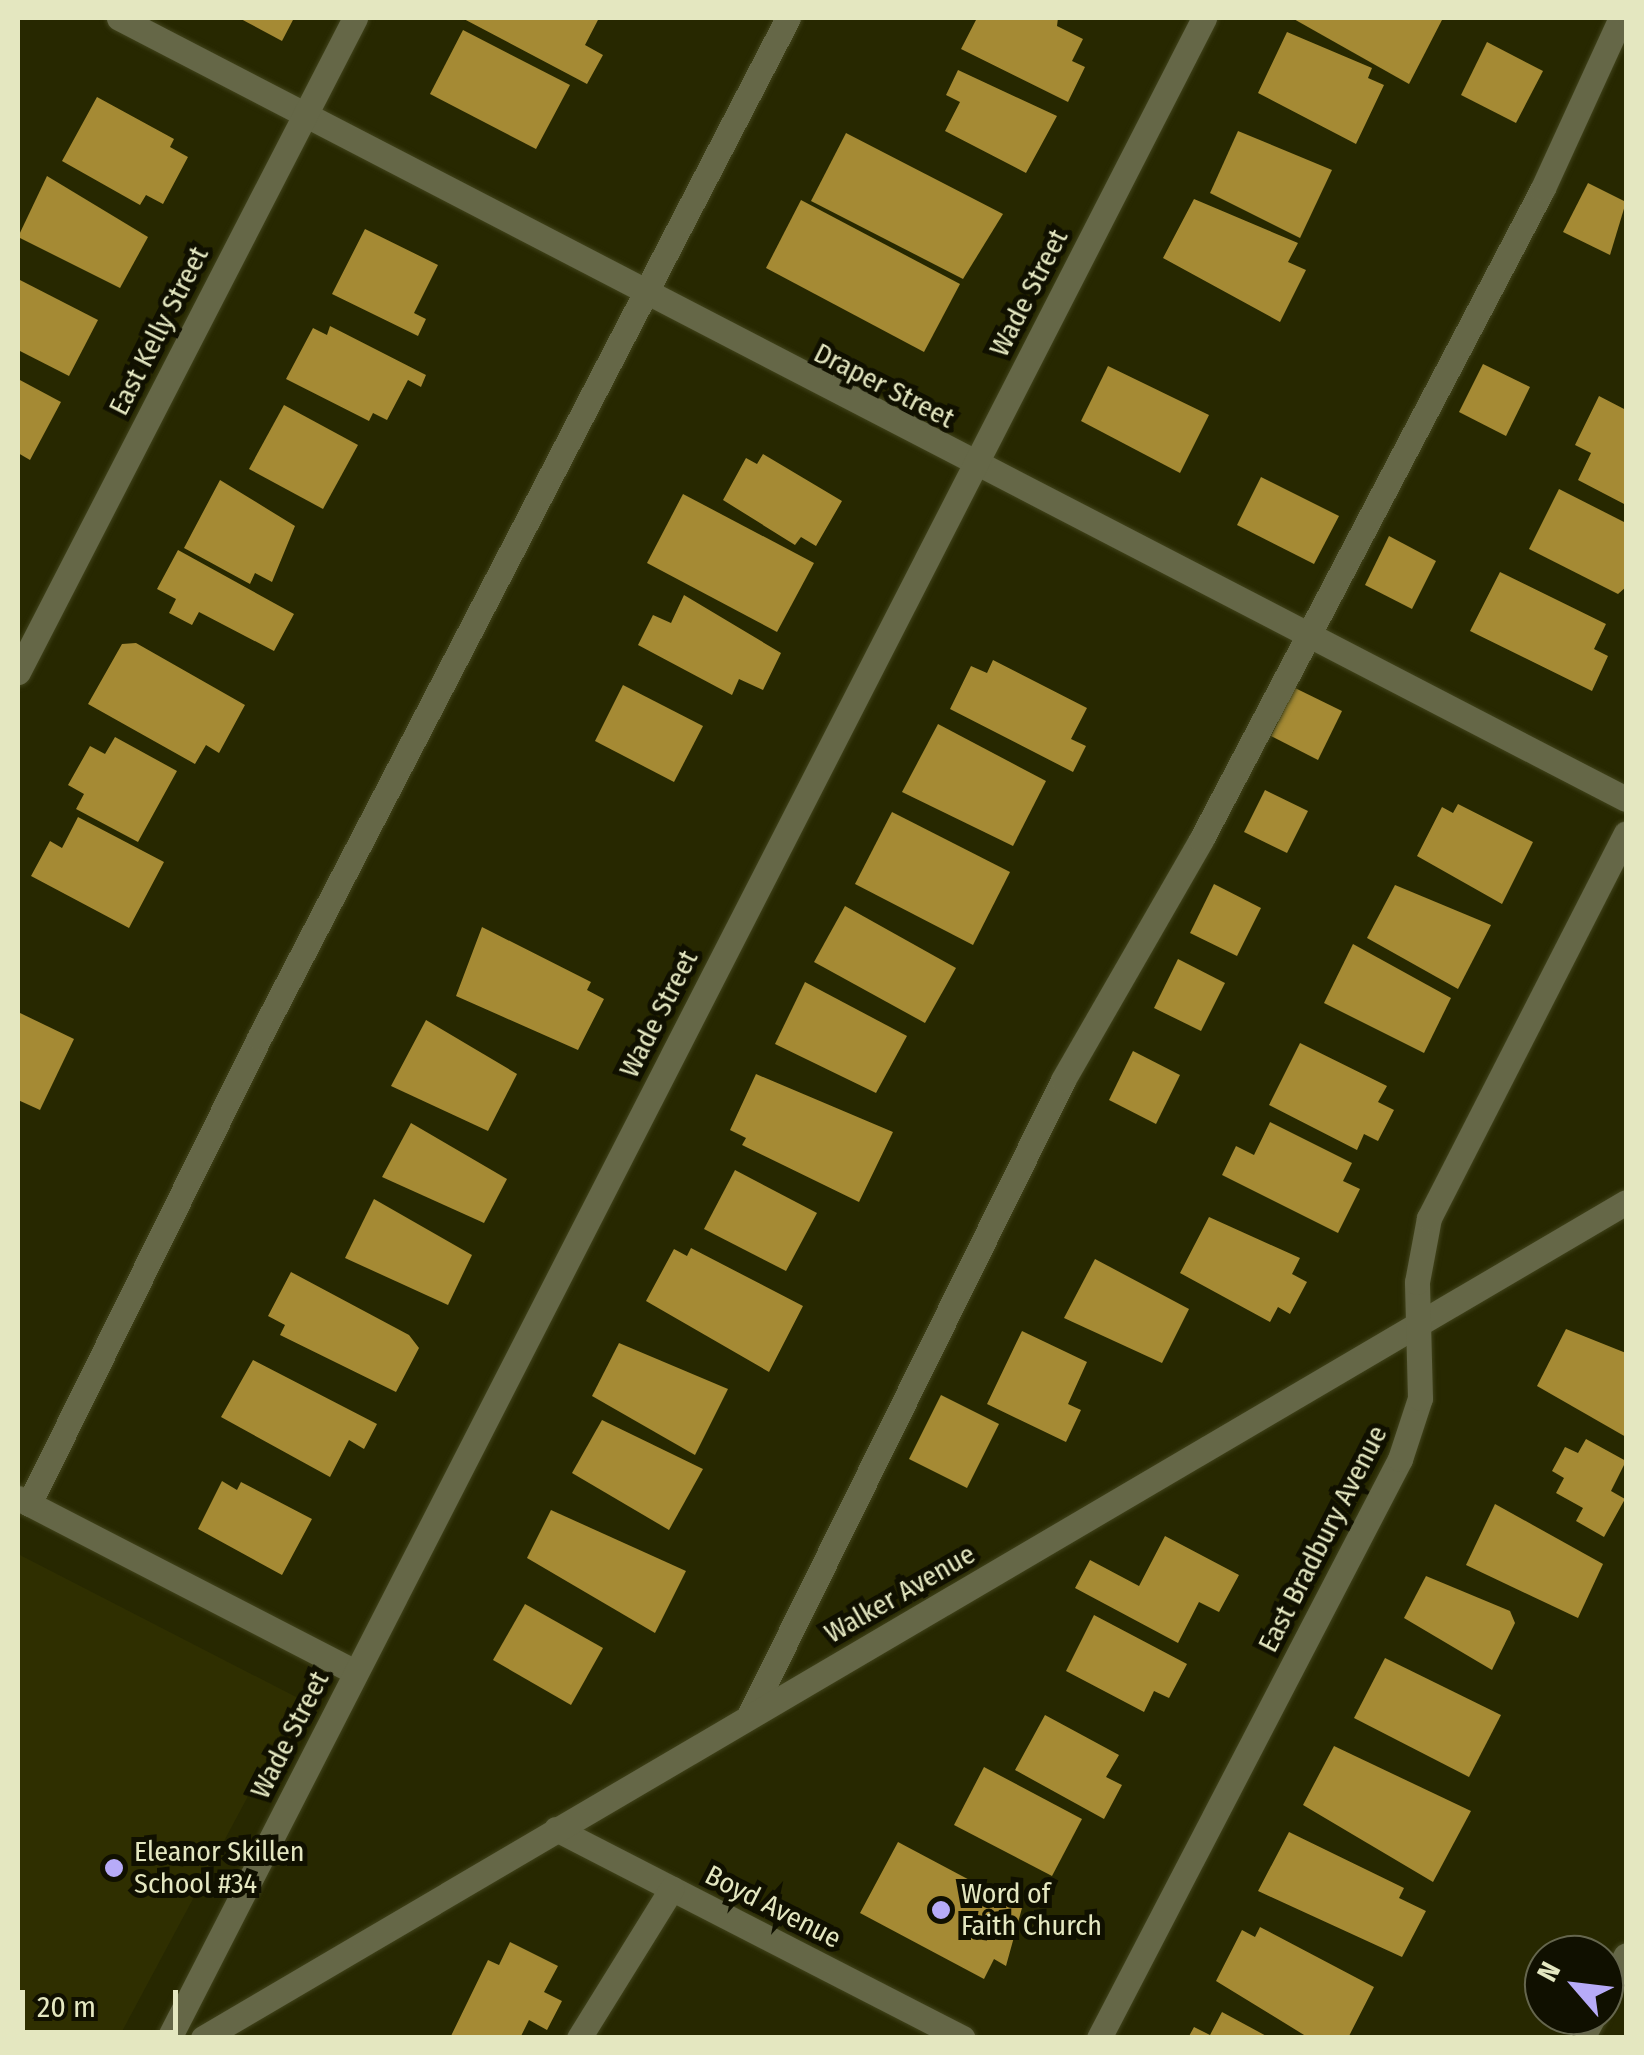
<!DOCTYPE html>
<style>
body{margin:0}
#map{position:relative;width:1644px;height:2055px;overflow:hidden;background:#272800;font-family:"Fira Sans Condensed",sans-serif}
div>[style]{position:absolute}
.built>*{inset:0;background:#2f2f00}
.building>*{inset:0;background:#a58a34}
.roads{filter:drop-shadow(0 0 2px #41431b) drop-shadow(0 0 2px #41431b)}
.minor>*{height:25px;margin:-12.5px;padding:0 12.5px;transform-origin:12.5px;border-radius:12.5px;background:#656747}
.dots>*{width:28px;height:28px;translate:-50% -50%;box-sizing:border-box;border:5px solid #101000;border-radius:50%}
span{translate:-50% -50%;white-space:nowrap;text-align:center;line-height:1.15;-webkit-text-stroke:10px #101000;paint-order:stroke}
.street-label{font-size:28px;color:#e4e7c0}
.poi-label{font-size:28px;color:#e4e7c0}
.left{translate:0 -50%;text-align:left}
.frame{position:absolute;inset:0;border:20px solid #e4e7c0;pointer-events:none}
.north{position:absolute;left:1524px;top:1935px;width:100px;height:100px;box-sizing:border-box;background:#101000;border:2px solid #65664d;border-radius:50%;rotate:298deg;font-size:28px;font-weight:700;line-height:40px;text-align:center;color:#e4e7c0}
.north::after{content:'';display:block;margin:auto;width:35px;height:45px;background:#b7abf8;clip-path:polygon(50% 0,100% 100%,50% 72%,0 100%)}
.scale{position:absolute;left:20px;top:1990px;width:158px;height:45px;box-sizing:border-box;border:5px solid #e4e7c0;border-top:0;padding-left:12px;font-size:30px;line-height:35px;white-space:nowrap;color:#e4e7c0;-webkit-text-stroke:8px #101000;paint-order:stroke}
</style>
<div id="map">
<div class="built">
<div style="clip-path:polygon(18px 1554px,300px 1699px,119px 2037px,18px 2037px)"></div>
</div>
<div class="building">
<div style="clip-path:polygon(239px 18px,294px 18px,282px 41px)"></div>
<div style="clip-path:polygon(462px 18px,599px 18px,585px 45px,603px 55px,587px 84px)"></div>
<div style="clip-path:polygon(977px 18px,1058px 18px,1057px 26px,1083px 39px,1072px 61px,1085px 67px,1068px 102px,961px 49px)"></div>
<div style="clip-path:polygon(1292px 18px,1443px 18px,1409px 84px)"></div>
<div style="clip-path:polygon(463px 30px,570px 85px,536px 149px,430px 94px)"></div>
<div style="clip-path:polygon(1287px 32px,1372px 68px,1368px 78px,1384px 85px,1356px 144px,1258px 93px)"></div>
<div style="clip-path:polygon(1487px 42px,1543px 71px,1516px 123px,1461px 95px)"></div>
<div style="clip-path:polygon(958px 70px,1057px 116px,1026px 173px,945px 131px,960px 102px,946px 95px)"></div>
<div style="clip-path:polygon(97px 97px,174px 139px,170px 147px,188px 157px,163px 204px,146px 195px,140px 205px,62px 161px)"></div>
<div style="clip-path:polygon(1238px 131px,1332px 170px,1300px 238px,1210px 193px)"></div>
<div style="clip-path:polygon(846px 133px,1003px 214px,963px 279px,811px 201px)"></div>
<div style="clip-path:polygon(47px 176px,148px 237px,120px 288px,18px 237px)"></div>
<div style="clip-path:polygon(1588px 183px,1626px 202px,1610px 255px,1563px 232px)"></div>
<div style="clip-path:polygon(1194px 199px,1298px 243px,1288px 262px,1306px 270px,1280px 322px,1163px 258px)"></div>
<div style="clip-path:polygon(801px 200px,960px 284px,924px 352px,766px 268px)"></div>
<div style="clip-path:polygon(365px 229px,438px 265px,414px 313px,426px 319px,418px 336px,332px 294px)"></div>
<div style="clip-path:polygon(18px 279px,98px 320px,69px 376px,18px 350px)"></div>
<div style="clip-path:polygon(330px 326px,426px 375px,421px 387px,408px 380px,387px 420px,373px 413px,369px 421px,286px 379px,313px 328px,327px 335px)"></div>
<div style="clip-path:polygon(1483px 364px,1530px 387px,1506px 436px,1459px 412px)"></div>
<div style="clip-path:polygon(1108px 366px,1209px 415px,1180px 473px,1081px 421px)"></div>
<div style="clip-path:polygon(18px 379px,61px 402px,30px 460px,18px 453px)"></div>
<div style="clip-path:polygon(1599px 396px,1626px 410px,1626px 505px,1578px 480px,1591px 453px,1575px 445px)"></div>
<div style="clip-path:polygon(284px 405px,358px 445px,323px 509px,249px 469px)"></div>
<div style="clip-path:polygon(763px 454px,842px 501px,816px 546px,801px 537px,795px 545px,723px 500px,746px 458px,757px 464px)"></div>
<div style="clip-path:polygon(1261px 477px,1339px 516px,1314px 564px,1237px 525px)"></div>
<div style="clip-path:polygon(220px 480px,295px 526px,272px 582px,255px 573px,250px 584px,184px 548px)"></div>
<div style="clip-path:polygon(1559px 489px,1626px 523px,1626px 587px,1618px 594px,1529px 549px)"></div>
<div style="clip-path:polygon(683px 494px,814px 563px,777px 632px,647px 563px)"></div>
<div style="clip-path:polygon(1389px 536px,1436px 561px,1412px 609px,1365px 585px)"></div>
<div style="clip-path:polygon(178px 550px,294px 614px,274px 651px,199px 612px,192px 625px,169px 613px,176px 599px,157px 589px)"></div>
<div style="clip-path:polygon(1500px 572px,1606px 624px,1594px 649px,1608px 656px,1592px 691px,1470px 631px)"></div>
<div style="clip-path:polygon(684px 595px,781px 653px,763px 690px,739px 679px,732px 695px,638px 645px,653px 615px,671px 623px)"></div>
<div style="clip-path:polygon(136px 643px,245px 705px,219px 753px,206px 745px,195px 764px,88px 704px,122px 644px)"></div>
<div style="clip-path:polygon(993px 660px,1087px 708px,1071px 739px,1086px 746px,1073px 772px,950px 709px,971px 666px,987px 673px)"></div>
<div style="clip-path:polygon(623px 685px,703px 726px,674px 782px,595px 741px)"></div>
<div style="clip-path:polygon(1295px 688px,1342px 711px,1318px 760px,1271px 736px)"></div>
<div style="clip-path:polygon(938px 724px,1046px 781px,1013px 846px,902px 792px)"></div>
<div style="clip-path:polygon(115px 737px,177px 771px,138px 842px,76px 809px,84px 794px,68px 785px,90px 746px,105px 754px)"></div>
<div style="clip-path:polygon(1265px 790px,1308px 811px,1287px 853px,1244px 832px)"></div>
<div style="clip-path:polygon(1458px 804px,1533px 842px,1502px 904px,1417px 856px,1442px 807px,1453px 813px)"></div>
<div style="clip-path:polygon(892px 812px,1010px 872px,973px 945px,855px 884px)"></div>
<div style="clip-path:polygon(78px 817px,164px 862px,129px 928px,31px 876px,50px 841px,62px 848px)"></div>
<div style="clip-path:polygon(1214px 884px,1261px 908px,1237px 956px,1190px 933px)"></div>
<div style="clip-path:polygon(1395px 885px,1491px 925px,1458px 989px,1367px 938px)"></div>
<div style="clip-path:polygon(845px 906px,956px 968px,925px 1023px,814px 962px)"></div>
<div style="clip-path:polygon(482px 927px,591px 982px,587px 990px,604px 999px,578px 1050px,456px 996px)"></div>
<div style="clip-path:polygon(1353px 944px,1451px 998px,1424px 1053px,1324px 1003px)"></div>
<div style="clip-path:polygon(1178px 959px,1225px 983px,1201px 1031px,1154px 1008px)"></div>
<div style="clip-path:polygon(805px 982px,907px 1036px,876px 1093px,775px 1044px)"></div>
<div style="clip-path:polygon(18px 1012px,74px 1039px,40px 1110px,18px 1100px)"></div>
<div style="clip-path:polygon(426px 1020px,517px 1074px,488px 1131px,391px 1086px)"></div>
<div style="clip-path:polygon(1300px 1043px,1387px 1086px,1378px 1102px,1394px 1110px,1378px 1141px,1364px 1134px,1357px 1150px,1269px 1105px)"></div>
<div style="clip-path:polygon(1133px 1051px,1180px 1075px,1156px 1124px,1109px 1100px)"></div>
<div style="clip-path:polygon(756px 1074px,893px 1132px,859px 1202px,742px 1145px,746px 1138px,730px 1130px)"></div>
<div style="clip-path:polygon(1270px 1122px,1352px 1163px,1343px 1181px,1360px 1189px,1338px 1233px,1222px 1175px,1236px 1146px,1254px 1155px)"></div>
<div style="clip-path:polygon(411px 1123px,507px 1179px,484px 1223px,382px 1177px)"></div>
<div style="clip-path:polygon(735px 1170px,817px 1213px,786px 1271px,704px 1229px)"></div>
<div style="clip-path:polygon(374px 1199px,472px 1255px,448px 1305px,345px 1258px)"></div>
<div style="clip-path:polygon(1209px 1217px,1300px 1258px,1292px 1274px,1307px 1282px,1290px 1314px,1278px 1307px,1270px 1322px,1180px 1273px)"></div>
<div style="clip-path:polygon(691px 1248px,803px 1306px,769px 1372px,646px 1301px,674px 1249px,687px 1256px)"></div>
<div style="clip-path:polygon(1095px 1259px,1189px 1309px,1162px 1363px,1064px 1318px)"></div>
<div style="clip-path:polygon(291px 1272px,409px 1335px,419px 1348px,396px 1392px,280px 1335px,285px 1325px,268px 1316px)"></div>
<div style="clip-path:polygon(1566px 1329px,1626px 1353px,1626px 1437px,1537px 1386px)"></div>
<div style="clip-path:polygon(1022px 1331px,1087px 1362px,1068px 1404px,1081px 1410px,1066px 1442px,987px 1404px)"></div>
<div style="clip-path:polygon(619px 1343px,728px 1389px,695px 1455px,592px 1396px)"></div>
<div style="clip-path:polygon(253px 1360px,377px 1424px,364px 1449px,349px 1440px,330px 1477px,221px 1417px)"></div>
<div style="clip-path:polygon(941px 1395px,999px 1424px,967px 1488px,909px 1459px)"></div>
<div style="clip-path:polygon(602px 1420px,703px 1469px,669px 1530px,572px 1473px)"></div>
<div style="clip-path:polygon(1586px 1439px,1626px 1461px,1611px 1491px,1625px 1499px,1604px 1537px,1576px 1521px,1583px 1508px,1556px 1493px,1564px 1478px,1552px 1471px,1565px 1447px,1578px 1453px)"></div>
<div style="clip-path:polygon(222px 1481px,237px 1490px,241px 1482px,312px 1519px,282px 1575px,198px 1529px)"></div>
<div style="clip-path:polygon(1495px 1504px,1603px 1564px,1578px 1618px,1466px 1565px)"></div>
<div style="clip-path:polygon(551px 1510px,686px 1571px,655px 1633px,527px 1558px)"></div>
<div style="clip-path:polygon(1165px 1536px,1239px 1575px,1219px 1612px,1199px 1602px,1178px 1643px,1075px 1588px,1090px 1560px,1139px 1586px)"></div>
<div style="clip-path:polygon(1426px 1576px,1510px 1611px,1515px 1623px,1492px 1670px,1404px 1618px)"></div>
<div style="clip-path:polygon(525px 1604px,603px 1648px,571px 1705px,493px 1660px)"></div>
<div style="clip-path:polygon(1094px 1615px,1187px 1664px,1169px 1698px,1154px 1691px,1144px 1712px,1066px 1671px)"></div>
<div style="clip-path:polygon(1385px 1658px,1501px 1715px,1469px 1777px,1354px 1718px)"></div>
<div style="clip-path:polygon(1045px 1715px,1119px 1755px,1106px 1777px,1122px 1785px,1104px 1819px,1015px 1770px)"></div>
<div style="clip-path:polygon(1334px 1746px,1471px 1811px,1433px 1882px,1303px 1805px)"></div>
<div style="clip-path:polygon(984px 1767px,1082px 1819px,1052px 1876px,954px 1825px)"></div>
<div style="clip-path:polygon(1289px 1832px,1404px 1888px,1399px 1898px,1426px 1911px,1402px 1957px,1258px 1891px)"></div>
<div style="clip-path:polygon(898px 1842px,1022px 1908px,1006px 1966px,994px 1959px,984px 1979px,860px 1913px)"></div>
<div style="clip-path:polygon(1260px 1927px,1374px 1987px,1348px 2038px,1309px 2038px,1216px 1981px,1242px 1930px,1255px 1937px)"></div>
<div style="clip-path:polygon(510px 1942px,558px 1966px,544px 1992px,562px 2001px,547px 2030px,529px 2020px,520px 2038px,450px 2038px,488px 1960px,499px 1965px)"></div>
<div style="clip-path:polygon(1222px 2012px,1270px 2038px,1188px 2038px,1194px 2027px,1210px 2035px)"></div>
</div>
<div class="roads">
<div class="minor">
<div style="left:119px;top:18px;width:1697px;rotate:27.4deg"></div>
<div style="left:18px;top:672px;width:736px;rotate:-62.74deg"></div>
<div style="left:18px;top:1498px;width:379px;rotate:27.3deg"></div>
<div style="left:29px;top:1504px;width:520px;rotate:-63.73deg"></div>
<div style="left:259px;top:1038px;width:1149px;rotate:-62.59deg"></div>
<div style="left:749px;top:1716px;width:709px;rotate:-63.72deg"></div>
<div style="left:1063px;top:1080px;width:277px;rotate:-60.1deg"></div>
<div style="left:1201px;top:840px;width:736px;rotate:-62.32deg"></div>
<div style="left:1543px;top:188px;width:187px;rotate:-65.4deg"></div>
<div style="left:556px;top:1829px;width:457px;rotate:27.2deg"></div>
<div style="left:1604px;top:1997px;width:47px;rotate:-62.4deg"></div>
<div style="left:169px;top:2038px;width:2270px;rotate:-62.87deg"></div>
<div style="left:203px;top:2038px;width:1650px;rotate:-30.43deg"></div>
<div style="left:579px;top:2038px;width:176px;rotate:-58.2deg"></div>
<div style="left:1099px;top:2038px;width:653px;rotate:-62.53deg"></div>
<div style="left:1400px;top:1459px;width:64px;rotate:-71.8deg"></div>
<div style="left:1420px;top:1398px;width:116px;rotate:-91.5deg"></div>
<div style="left:1417px;top:1282px;width:65px;rotate:-79.4deg"></div>
<div style="left:1429px;top:1218px;width:432px;rotate:-62.9deg"></div>
<div style="left:1582px;top:2038px;width:26px;rotate:-62deg"></div>
</div>
</div>
<div class="dots">
<div style="left:114px;top:1868px;background:#b7abf8"></div>
<div style="left:941px;top:1910px;background:#b7abf8"></div>
</div>
<div class="street-label">
<span style="left:1029px;top:293px;rotate:-63deg">Wade Street</span>
<span style="left:159px;top:331px;rotate:-63deg">East Kelly Street</span>
<span style="left:884px;top:386px;rotate:27deg">Draper Street</span>
<span style="left:659px;top:1014px;rotate:-63deg">Wade Street</span>
<span style="left:1323px;top:1539px;rotate:-63deg">East Bradbury Avenue</span>
<span style="left:900px;top:1594px;rotate:-30deg">Walker Avenue</span>
<span style="left:290px;top:1735px;rotate:-63deg">Wade Street</span>
<span style="left:773px;top:1907px;rotate:27deg">Boyd Avenue</span>
</div>
<div class="poi-label">
<span class="left" style="left:134px;top:1868px">Eleanor Skillen<br>School #34</span>
<span class="left" style="left:961px;top:1910px">Word of<br>Faith Church</span>
</div>
<div class="frame"></div>
<div class="north">N</div>
<div class="scale">20 m</div>
</div>
